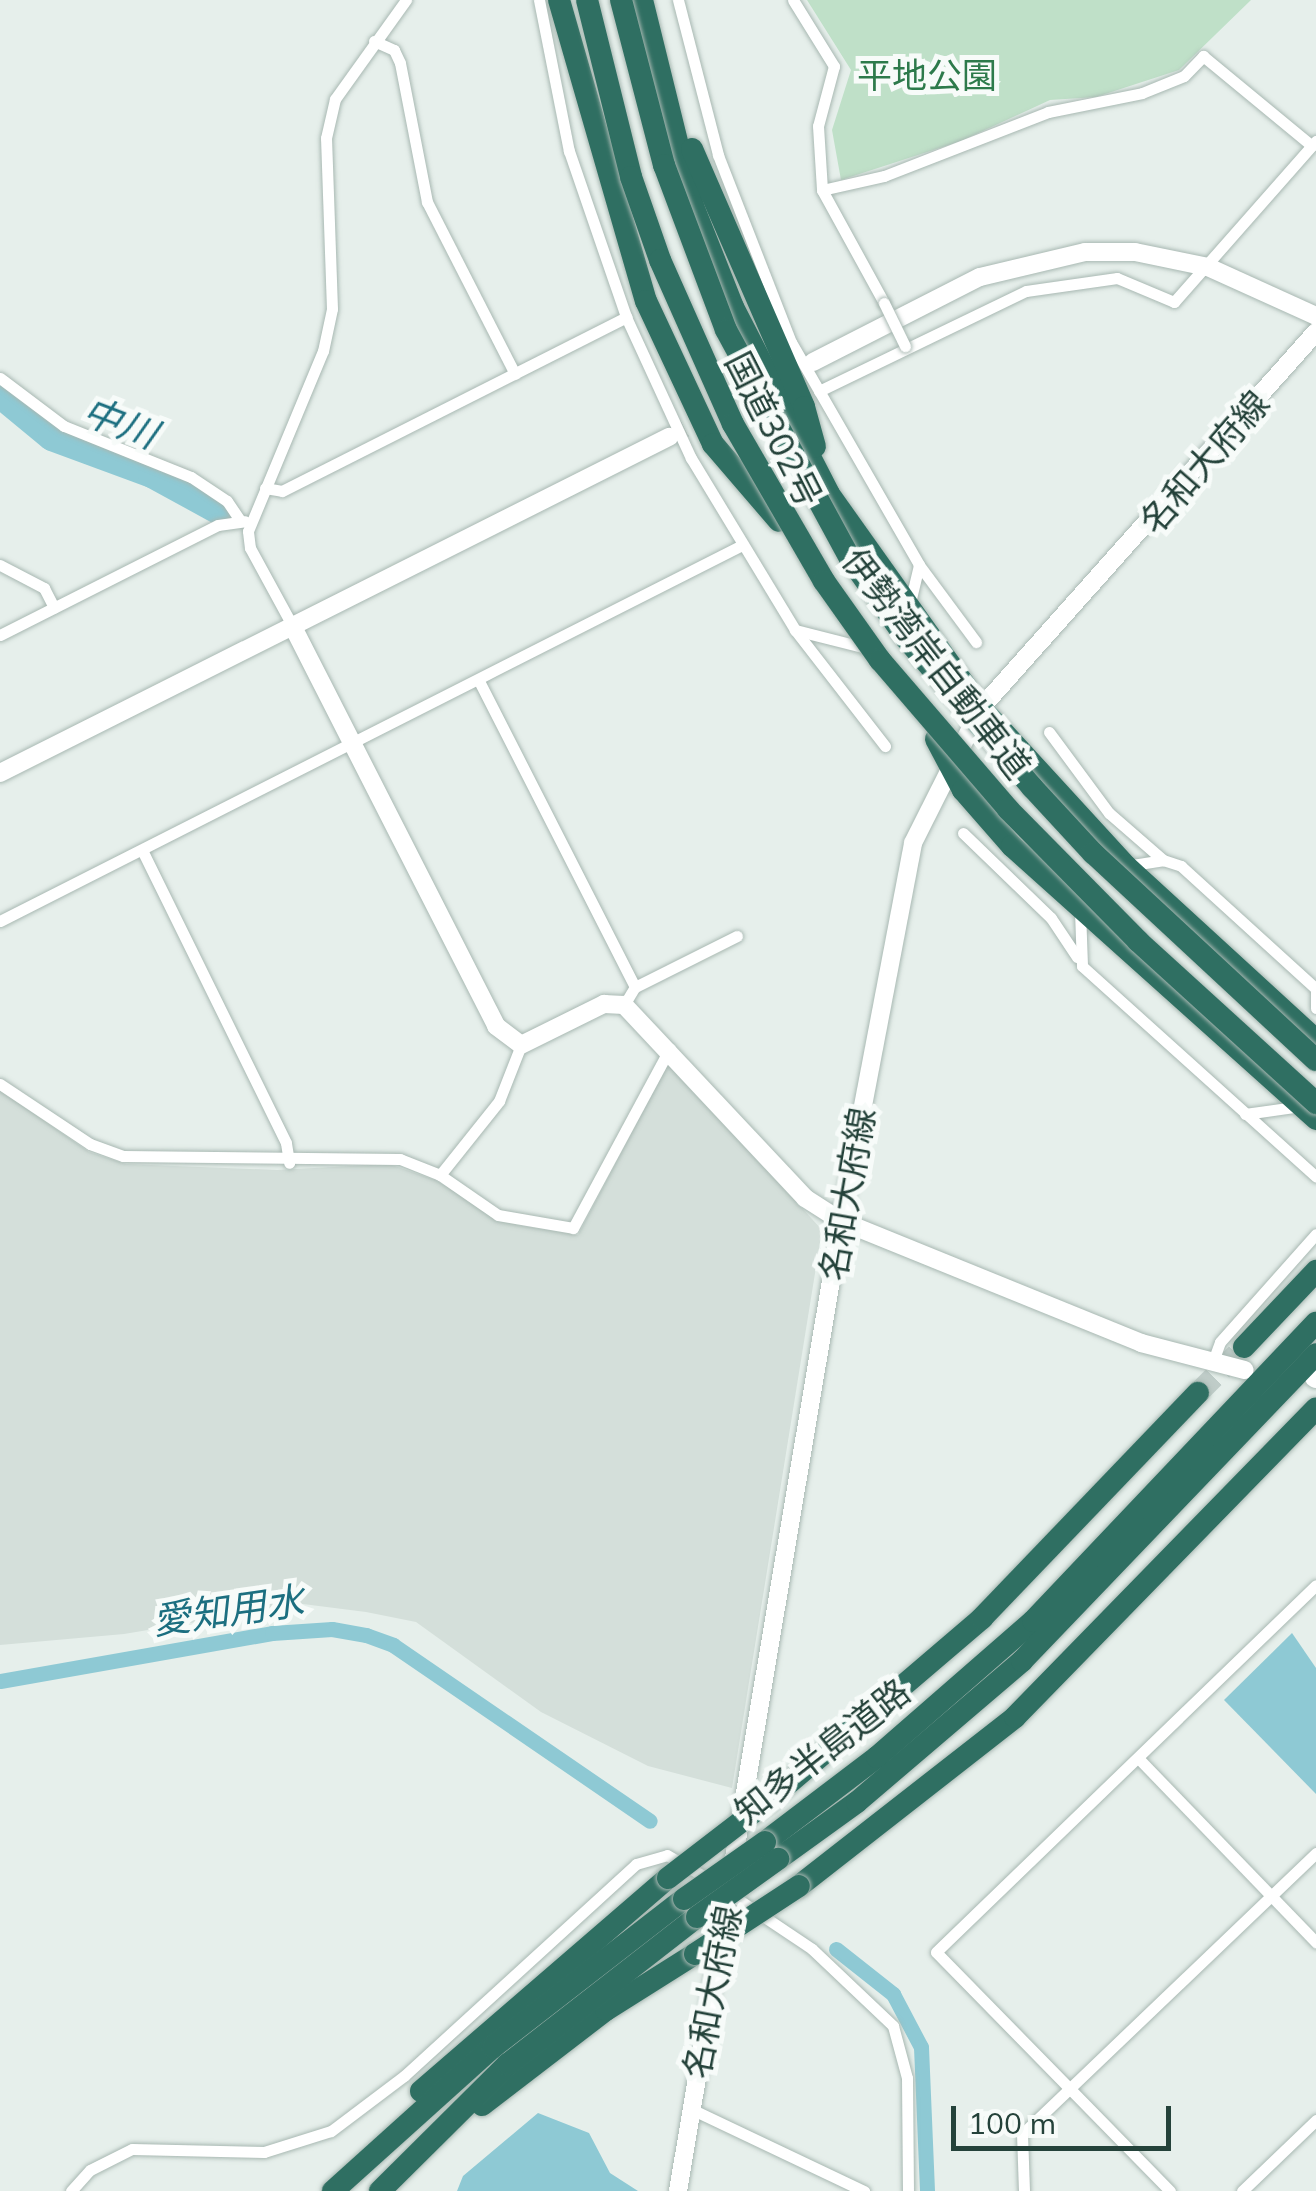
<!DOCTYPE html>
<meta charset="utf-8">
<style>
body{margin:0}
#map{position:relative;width:1316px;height:2191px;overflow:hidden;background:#e6efeb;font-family:Mulish,"Noto Sans JP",sans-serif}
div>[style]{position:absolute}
.built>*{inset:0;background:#d4dfda}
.green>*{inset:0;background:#bfe0c8}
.water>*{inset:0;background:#8ec9d4}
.canal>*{height:15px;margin:-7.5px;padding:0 7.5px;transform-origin:7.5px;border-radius:7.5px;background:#8ec9d4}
.river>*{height:28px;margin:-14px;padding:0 14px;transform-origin:14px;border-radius:14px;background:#8ec9d4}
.secondary-tunnel>*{height:18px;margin-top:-9px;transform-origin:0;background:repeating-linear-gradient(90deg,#bfccc8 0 18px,transparent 0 27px)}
.highway-tunnel>*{height:22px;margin-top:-11px;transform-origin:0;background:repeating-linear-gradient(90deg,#bfccc8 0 22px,transparent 0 33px)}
.roads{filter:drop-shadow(0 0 2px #a8b8b2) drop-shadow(0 0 2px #a8b8b2)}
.street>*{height:11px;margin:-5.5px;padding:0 5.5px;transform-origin:5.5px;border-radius:5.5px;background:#fff}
.secondary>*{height:18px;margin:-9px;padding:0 9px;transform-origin:9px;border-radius:9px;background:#fff}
.highway>*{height:22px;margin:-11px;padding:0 11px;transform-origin:11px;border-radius:11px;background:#2f6f62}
.bridges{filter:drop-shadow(0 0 2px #a8b8b2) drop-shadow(0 0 2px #a8b8b2)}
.street-bridge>*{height:11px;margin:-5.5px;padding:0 5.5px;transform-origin:5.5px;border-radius:5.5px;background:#fff}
.highway-bridge>*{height:22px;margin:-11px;padding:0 11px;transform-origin:11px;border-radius:11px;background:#2f6f62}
span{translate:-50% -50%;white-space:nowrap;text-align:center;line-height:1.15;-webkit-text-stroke:10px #f7fbf9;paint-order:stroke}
.park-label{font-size:35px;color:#2d7a4b}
.street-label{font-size:35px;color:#24423a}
.water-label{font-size:38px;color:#1c6f80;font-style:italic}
.scale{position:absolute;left:951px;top:2106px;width:220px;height:45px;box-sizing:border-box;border:5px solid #24423a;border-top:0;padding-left:12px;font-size:30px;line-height:35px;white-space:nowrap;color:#24423a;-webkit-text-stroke:8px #f7fbf9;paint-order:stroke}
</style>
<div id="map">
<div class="built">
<div style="clip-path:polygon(666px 1067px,674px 1067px,822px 1230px,732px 1788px,648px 1766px,541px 1712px,416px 1622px,366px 1612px,303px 1604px,124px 1634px,0 1645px,0 1090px,89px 1152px,126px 1164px,277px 1170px,389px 1164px,435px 1180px,517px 1225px,578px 1235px)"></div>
</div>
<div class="green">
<div style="clip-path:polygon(807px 0,1251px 0,1179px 70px,1096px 97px,1050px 100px,961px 141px,841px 180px,832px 130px,851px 70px)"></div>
</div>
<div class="water">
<div style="clip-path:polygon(1292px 1633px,1316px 1668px,1316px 1794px,1224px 1700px)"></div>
<div style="clip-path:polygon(538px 2113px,589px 2133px,610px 2173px,638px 2191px,457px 2191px,463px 2176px)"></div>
</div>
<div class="canal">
<div style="left:0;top:1681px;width:276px;rotate:-10deg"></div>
<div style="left:272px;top:1633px;width:60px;rotate:-3.8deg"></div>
<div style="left:332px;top:1629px;width:35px;rotate:10deg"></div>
<div style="left:366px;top:1635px;width:29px;rotate:20deg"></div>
<div style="left:393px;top:1645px;width:311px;rotate:34.4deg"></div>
<div style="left:836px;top:1949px;width:73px;rotate:38.3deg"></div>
<div style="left:893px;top:1994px;width:60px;rotate:62.2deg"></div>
<div style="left:921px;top:2047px;width:144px;rotate:87.6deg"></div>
</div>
<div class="river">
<div style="left:0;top:394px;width:67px;rotate:39.6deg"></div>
<div style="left:52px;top:437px;width:107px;rotate:20.3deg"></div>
<div style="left:152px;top:474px;width:77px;rotate:28.6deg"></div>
</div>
<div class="secondary-tunnel">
<div style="left:669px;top:437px;width:113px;rotate:-27.5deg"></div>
</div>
<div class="highway-tunnel">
<div style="left:1198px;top:1393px;width:65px;rotate:-45deg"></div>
</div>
<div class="roads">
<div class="street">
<div style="left:539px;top:0;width:154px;rotate:78.8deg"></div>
<div style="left:569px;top:151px;width:176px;rotate:71deg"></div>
<div style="left:626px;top:317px;width:155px;rotate:65.3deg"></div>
<div style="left:691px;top:458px;width:201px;rotate:58.8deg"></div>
<div style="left:795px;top:630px;width:73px;rotate:14.2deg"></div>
<div style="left:678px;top:0;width:160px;rotate:75.5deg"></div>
<div style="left:718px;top:155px;width:201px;rotate:68.7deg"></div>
<div style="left:791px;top:342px;width:257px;rotate:60.1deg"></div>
<div style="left:919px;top:565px;width:43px;rotate:103.4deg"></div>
<div style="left:793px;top:0;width:78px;rotate:58.2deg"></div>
<div style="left:834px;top:66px;width:62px;rotate:104.9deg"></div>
<div style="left:818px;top:126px;width:64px;rotate:86.4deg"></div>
<div style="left:822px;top:190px;width:129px;rotate:61.2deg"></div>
<div style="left:374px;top:41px;width:22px;rotate:24deg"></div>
<div style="left:394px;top:50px;width:14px;rotate:65deg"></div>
<div style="left:400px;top:63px;width:142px;rotate:79deg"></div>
<div style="left:427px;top:202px;width:193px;rotate:62.9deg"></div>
<div style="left:822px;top:190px;width:64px;rotate:-12.7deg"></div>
<div style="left:884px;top:176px;width:176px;rotate:-21.3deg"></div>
<div style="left:1048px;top:112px;width:96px;rotate:-11.4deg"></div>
<div style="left:1142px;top:93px;width:45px;rotate:-22deg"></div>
<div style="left:1184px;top:76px;width:28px;rotate:-46deg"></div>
<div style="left:1203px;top:56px;width:141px;rotate:39.5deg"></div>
<div style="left:0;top:378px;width:80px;rotate:36.9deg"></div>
<div style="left:64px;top:426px;width:137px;rotate:21.9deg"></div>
<div style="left:191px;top:477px;width:43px;rotate:33.7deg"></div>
<div style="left:227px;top:501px;width:23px;rotate:56deg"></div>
<div style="left:819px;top:391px;width:230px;rotate:-25.8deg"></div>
<div style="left:1026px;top:291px;width:92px;rotate:-8.1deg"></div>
<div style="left:1117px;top:278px;width:62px;rotate:22.8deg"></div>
<div style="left:1174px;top:302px;width:215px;rotate:-48.6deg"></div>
<div style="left:265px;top:488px;width:17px;rotate:10deg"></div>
<div style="left:282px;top:491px;width:386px;rotate:-26.8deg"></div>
<div style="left:0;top:565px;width:50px;rotate:27.6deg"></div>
<div style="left:44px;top:588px;width:22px;rotate:63deg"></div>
<div style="left:919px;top:565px;width:96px;rotate:53.5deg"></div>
<div style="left:292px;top:625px;width:88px;rotate:-118.6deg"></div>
<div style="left:250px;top:548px;width:17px;rotate:-97deg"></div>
<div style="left:248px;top:531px;width:195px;rotate:-67.4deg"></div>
<div style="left:323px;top:351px;width:43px;rotate:-77.9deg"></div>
<div style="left:332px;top:309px;width:171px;rotate:-92deg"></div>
<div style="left:326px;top:138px;width:40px;rotate:-77deg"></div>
<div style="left:335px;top:99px;width:122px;rotate:-54.4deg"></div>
<div style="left:795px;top:630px;width:147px;rotate:52.2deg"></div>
<div style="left:0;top:635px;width:244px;rotate:-26.8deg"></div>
<div style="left:218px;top:525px;width:27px;rotate:-8deg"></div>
<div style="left:479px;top:681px;width:343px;rotate:63deg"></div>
<div style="left:1049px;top:732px;width:101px;rotate:53.5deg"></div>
<div style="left:1109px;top:813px;width:72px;rotate:41deg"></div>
<div style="left:963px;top:833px;width:122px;rotate:44deg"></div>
<div style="left:1051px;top:918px;width:47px;rotate:56.3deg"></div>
<div style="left:142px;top:850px;width:326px;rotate:63.8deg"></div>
<div style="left:286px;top:1143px;width:20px;rotate:81deg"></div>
<div style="left:1126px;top:866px;width:37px;rotate:-9deg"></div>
<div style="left:1163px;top:860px;width:19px;rotate:18deg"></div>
<div style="left:1181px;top:866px;width:183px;rotate:42.3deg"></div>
<div style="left:1080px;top:911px;width:55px;rotate:87.9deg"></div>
<div style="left:1082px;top:966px;width:315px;rotate:42deg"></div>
<div style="left:0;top:921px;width:830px;rotate:-26.87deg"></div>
<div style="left:1316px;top:988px;width:20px;rotate:90deg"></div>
<div style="left:624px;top:1005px;width:21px;rotate:-59deg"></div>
<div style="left:635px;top:987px;width:114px;rotate:-26.6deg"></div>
<div style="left:0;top:1084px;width:108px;rotate:33.7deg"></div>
<div style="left:90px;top:1144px;width:35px;rotate:20deg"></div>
<div style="left:123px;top:1156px;width:277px;rotate:0.6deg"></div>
<div style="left:400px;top:1159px;width:43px;rotate:21.8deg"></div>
<div style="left:440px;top:1175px;width:70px;rotate:34.6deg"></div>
<div style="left:498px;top:1215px;width:76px;rotate:9.8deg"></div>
<div style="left:573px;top:1228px;width:204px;rotate:-61.7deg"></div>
<div style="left:1245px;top:1114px;width:58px;rotate:-8deg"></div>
<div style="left:440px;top:1175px;width:95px;rotate:-51.4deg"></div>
<div style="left:499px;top:1101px;width:60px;rotate:-68.6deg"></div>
<div style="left:1212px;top:1364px;width:23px;rotate:-70deg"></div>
<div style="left:1220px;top:1342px;width:144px;rotate:-48.4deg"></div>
<div style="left:1139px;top:1759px;width:255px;rotate:46deg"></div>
<div style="left:727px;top:1892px;width:102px;rotate:33.8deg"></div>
<div style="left:812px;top:1949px;width:112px;rotate:43.5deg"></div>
<div style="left:893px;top:2026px;width:54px;rotate:74.9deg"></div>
<div style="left:907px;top:2078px;width:113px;rotate:89.5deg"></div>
<div style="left:689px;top:2108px;width:194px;rotate:25.4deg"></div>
<div style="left:71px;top:2191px;width:28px;rotate:-48deg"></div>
<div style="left:90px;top:2170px;width:47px;rotate:-26.6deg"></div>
<div style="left:132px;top:2149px;width:132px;rotate:1.3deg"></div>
<div style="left:264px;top:2152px;width:70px;rotate:-17.4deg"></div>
<div style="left:331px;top:2131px;width:91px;rotate:-37deg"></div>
<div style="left:404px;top:2076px;width:314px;rotate:-42.4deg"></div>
<div style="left:636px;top:1864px;width:32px;rotate:-16deg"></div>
<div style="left:667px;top:1855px;width:52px;rotate:30deg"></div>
<div style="left:1024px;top:2191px;width:57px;rotate:-92deg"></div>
<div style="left:1022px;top:2134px;width:407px;rotate:-43.7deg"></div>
<div style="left:1170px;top:2191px;width:334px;rotate:-134.4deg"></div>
<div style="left:936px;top:1952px;width:528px;rotate:-44deg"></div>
<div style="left:1242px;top:2191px;width:103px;rotate:-43.8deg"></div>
</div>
<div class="secondary">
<div style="left:813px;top:362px;width:187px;rotate:-27deg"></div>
<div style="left:980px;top:277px;width:108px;rotate:-13.4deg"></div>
<div style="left:1085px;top:252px;width:50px"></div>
<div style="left:1135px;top:252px;width:75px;rotate:11.6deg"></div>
<div style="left:1208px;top:267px;width:119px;rotate:24.4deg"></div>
<div style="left:292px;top:625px;width:450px;rotate:63deg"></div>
<div style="left:496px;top:1026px;width:31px;rotate:37deg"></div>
<div style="left:521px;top:1045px;width:93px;rotate:-26.3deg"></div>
<div style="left:604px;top:1004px;width:20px;rotate:3deg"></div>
<div style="left:624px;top:1005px;width:265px;rotate:46.8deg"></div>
<div style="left:805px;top:1198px;width:43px;rotate:32.6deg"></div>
<div style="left:841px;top:1221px;width:324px;rotate:22.1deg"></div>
<div style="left:1141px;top:1343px;width:107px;rotate:14.6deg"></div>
<div style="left:0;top:773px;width:749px;rotate:-26.67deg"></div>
<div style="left:1314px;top:1378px;width:2px;rotate:27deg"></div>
<div style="left:678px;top:2191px;width:984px;rotate:-80.46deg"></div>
<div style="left:841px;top:1221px;width:385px;rotate:-79.2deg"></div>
<div style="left:913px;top:843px;width:151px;rotate:-63.3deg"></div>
<div style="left:981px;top:708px;width:504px;rotate:-48.3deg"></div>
</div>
<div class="highway">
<div style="left:559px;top:0;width:313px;rotate:73.9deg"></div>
<div style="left:646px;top:301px;width:158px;rotate:64.9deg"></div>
<div style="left:713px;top:444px;width:101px;rotate:49.4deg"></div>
<div style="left:642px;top:0;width:212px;rotate:76.1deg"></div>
<div style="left:693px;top:206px;width:109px;rotate:68.4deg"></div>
<div style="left:733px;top:307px;width:210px;rotate:62.8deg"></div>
<div style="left:829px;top:494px;width:262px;rotate:54.6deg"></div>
<div style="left:981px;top:708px;width:214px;rotate:47.5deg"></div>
<div style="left:1126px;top:866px;width:258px;rotate:42.5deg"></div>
<div style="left:692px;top:149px;width:281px;rotate:66.5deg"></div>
<div style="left:804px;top:407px;width:41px;rotate:74.6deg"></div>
<div style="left:936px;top:739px;width:58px;rotate:62.1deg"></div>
<div style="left:963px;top:790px;width:74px;rotate:48.8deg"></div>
<div style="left:1012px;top:846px;width:409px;rotate:41.9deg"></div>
<div style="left:1244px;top:1347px;width:105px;rotate:-46.5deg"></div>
<div style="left:768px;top:1801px;width:282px;rotate:-40.5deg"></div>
<div style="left:982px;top:1618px;width:312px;rotate:-46.2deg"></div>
<div style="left:765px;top:1842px;width:141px;rotate:-37.2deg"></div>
<div style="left:877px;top:1757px;width:207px;rotate:-41.1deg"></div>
<div style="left:1033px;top:1621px;width:411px;rotate:-46.5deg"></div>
<div style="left:778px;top:1859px;width:97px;rotate:-35.8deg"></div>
<div style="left:857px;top:1802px;width:217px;rotate:-40.5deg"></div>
<div style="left:1022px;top:1661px;width:425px;rotate:-46.2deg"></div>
<div style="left:799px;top:1886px;width:274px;rotate:-38deg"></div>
<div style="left:1015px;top:1717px;width:431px;rotate:-45.7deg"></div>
<div style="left:421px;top:2091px;width:326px;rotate:-40.8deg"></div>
<div style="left:482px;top:2105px;width:156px;rotate:-37.5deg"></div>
<div style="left:606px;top:2010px;width:105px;rotate:-32.2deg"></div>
<div style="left:333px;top:2191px;width:215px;rotate:-42deg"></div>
<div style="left:493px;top:2047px;width:242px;rotate:-37.8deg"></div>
<div style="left:380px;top:2191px;width:180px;rotate:-44.8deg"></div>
<div style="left:508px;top:2064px;width:239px;rotate:-37.9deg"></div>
</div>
</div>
<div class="bridges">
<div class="street-bridge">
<div style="left:884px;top:303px;width:48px;rotate:64deg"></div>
</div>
<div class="highway-bridge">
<div style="left:587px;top:0;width:182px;rotate:76deg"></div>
<div style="left:631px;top:177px;width:88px;rotate:70.7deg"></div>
<div style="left:660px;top:260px;width:180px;rotate:66deg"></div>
<div style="left:733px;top:424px;width:181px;rotate:59.9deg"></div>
<div style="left:824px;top:581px;width:97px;rotate:54.7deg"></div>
<div style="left:880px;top:660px;width:196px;rotate:49.3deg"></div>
<div style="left:1008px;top:809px;width:185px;rotate:45.4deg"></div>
<div style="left:1138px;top:941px;width:241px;rotate:42.3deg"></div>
<div style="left:621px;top:0;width:171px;rotate:75.4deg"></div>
<div style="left:664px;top:165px;width:176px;rotate:69.4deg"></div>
<div style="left:726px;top:330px;width:262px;rotate:61.5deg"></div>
<div style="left:851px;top:560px;width:95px;rotate:54.8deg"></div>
<div style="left:906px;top:638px;width:195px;rotate:49.8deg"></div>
<div style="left:1032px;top:787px;width:90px;rotate:47.3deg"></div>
<div style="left:1093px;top:853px;width:304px;rotate:42.9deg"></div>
<div style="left:668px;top:1878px;width:126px;rotate:-37.6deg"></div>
<div style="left:684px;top:1899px;width:99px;rotate:-35.1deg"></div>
<div style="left:697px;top:1917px;width:100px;rotate:-35.6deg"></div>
<div style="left:695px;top:1954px;width:124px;rotate:-33.2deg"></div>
</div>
</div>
<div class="park-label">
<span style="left:927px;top:75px">平地公園</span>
</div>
<div class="street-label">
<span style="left:774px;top:429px;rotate:63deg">国道302号</span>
<span style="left:1204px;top:462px;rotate:-49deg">名和大府線</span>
<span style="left:937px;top:663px;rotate:52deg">伊勢湾岸自動車道</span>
<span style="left:847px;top:1194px;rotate:-80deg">名和大府線</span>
<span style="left:822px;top:1751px;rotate:-38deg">知多半島道路</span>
<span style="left:712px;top:1992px;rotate:-79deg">名和大府線</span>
</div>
<div class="water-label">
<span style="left:120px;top:423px;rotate:21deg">中川</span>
<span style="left:228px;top:1611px;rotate:-8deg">愛知用水</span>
</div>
<div class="scale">100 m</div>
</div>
